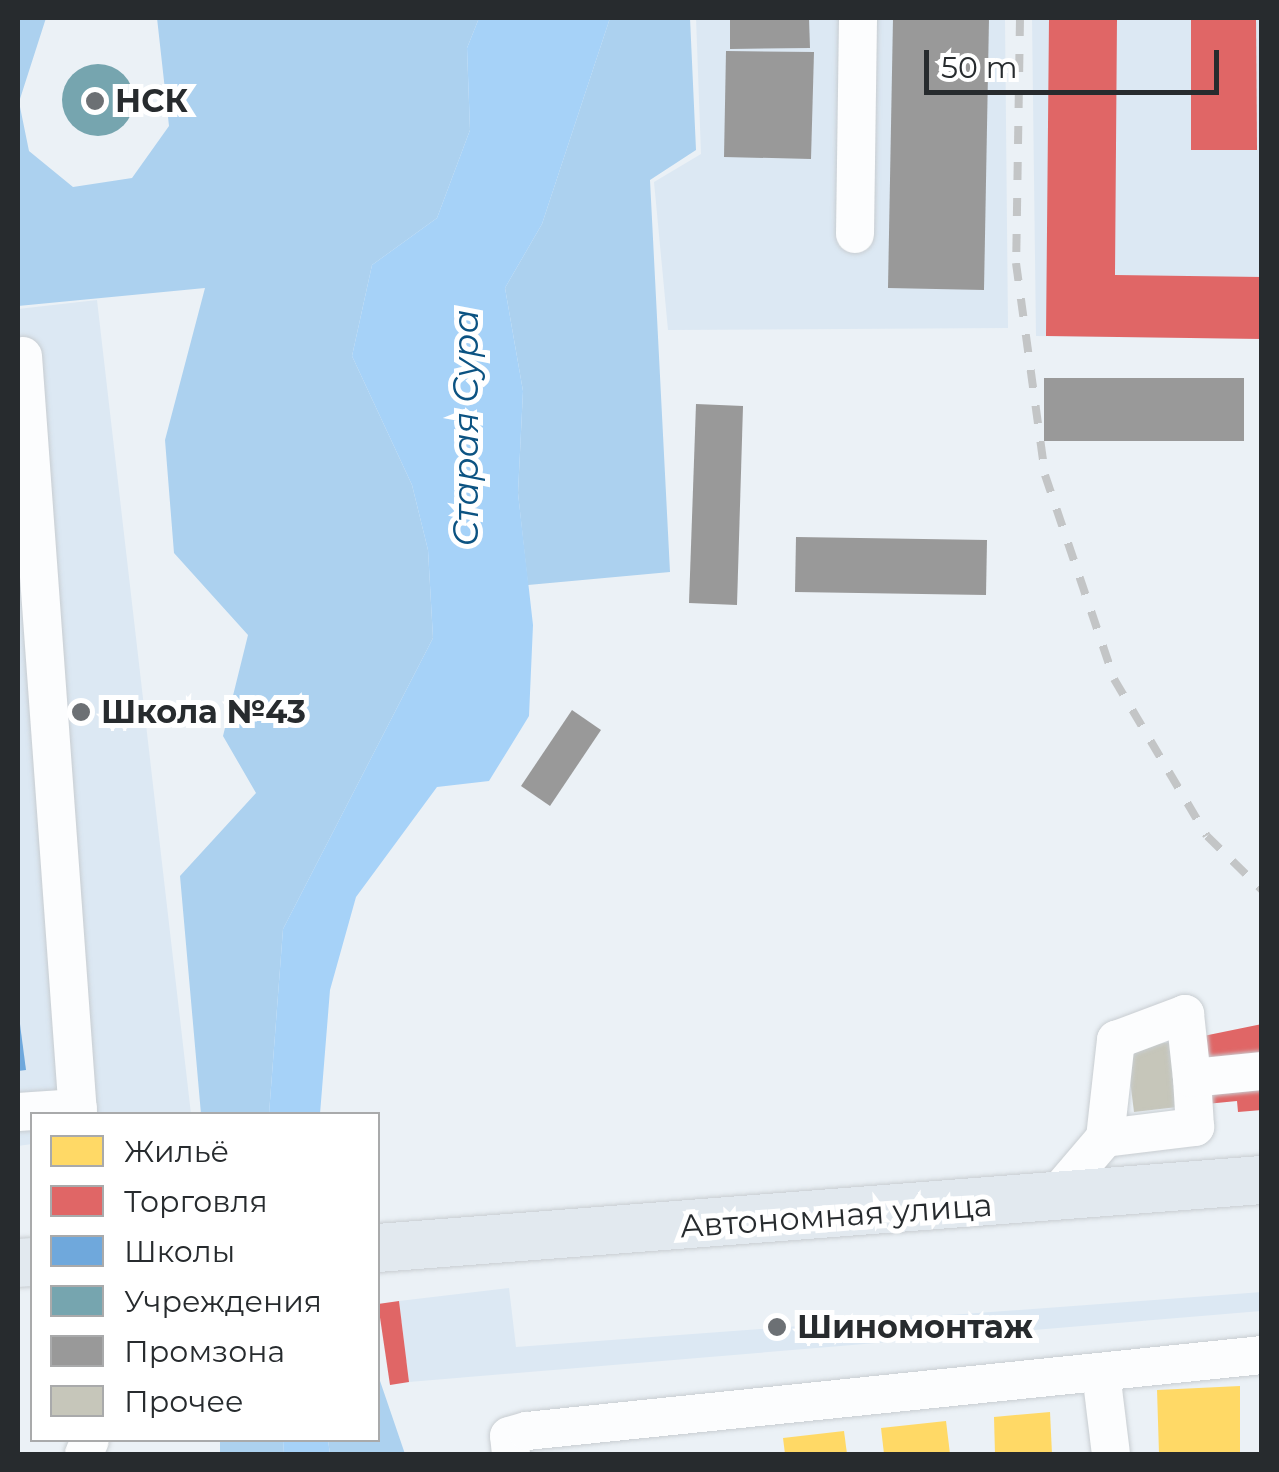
<!DOCTYPE html>
<meta charset="utf-8">
<style>
body{margin:0}
#map{position:relative;width:1279px;height:1472px;overflow:hidden;background:#ebf1f6;font-family:Montserrat,sans-serif}
div>[style]{position:absolute}
.built>*{inset:0;background:#dce8f3}
.forest>*{inset:0;background:#acd1ef}
.water>*{inset:0;background:#a6d2f8}
.homes>*{inset:0;background:#ffd966}
.shops>*{inset:0;background:#e06666}
.schools>*{inset:0;background:#6fa8dc}
.public>*{inset:0;background:#76a5af}
.round{border-radius:50%}
.industry>*{inset:0;background:#999}
.building>*{inset:0;background:#c6c6ba}
.roads{filter:drop-shadow(0 0 2px #c8cdd1) drop-shadow(0 0 2px #c8cdd1)}
.minor>*{height:38px;margin:-19px;padding:0 19px;transform-origin:19px;border-radius:19px;background:#fcfdfe}
.major>*{height:48px;margin:-24px;padding:0 24px;transform-origin:24px;border-radius:24px;background:#e2e9ef}
.rail>*{height:8px;margin-top:-4px;transform-origin:0;background:repeating-linear-gradient(90deg,#c3c5c6 0 18px,transparent 0 36px)}
.dots>*{width:28px;height:28px;translate:-50% -50%;box-sizing:border-box;border:5px solid #fff;border-radius:50%}
span{translate:-50% -50%;white-space:nowrap;text-align:center;line-height:1.15;-webkit-text-stroke:10px #fff;paint-order:stroke}
.poi-label{font-size:32px;color:#272b2e;font-weight:700}
.left{translate:0 -50%;text-align:left}
.street-label{font-size:32px;color:#272b2e}
.water-label{font-size:35px;color:#0c5382;font-style:italic}
.frame{position:absolute;inset:0;border:20px solid #272b2e;pointer-events:none}
.legend{position:absolute;left:30px;top:1112px;width:350px;height:330px;box-sizing:border-box;background:#fff;border:2px solid #a9aaab;margin:0;padding:12px 18px;list-style:none;font-size:30px;color:#272b2e}
.legend li{display:flex;align-items:center;gap:20px;height:50px}
.legend b{width:50px;border:2px solid #a9aaab}
.scale{position:absolute;left:924px;top:50px;width:295px;height:45px;box-sizing:border-box;border:5px solid #272b2e;border-top:0;padding-left:12px;font-size:30px;line-height:35px;white-space:nowrap;color:#272b2e;-webkit-text-stroke:8px #fff;paint-order:stroke}
</style>
<div id="map">
<div class="built">
<div style="clip-path:polygon(696px 18px,1005px 18px,1008px 328px,668px 330px,654px 182px,701px 154px)"></div>
<div style="clip-path:polygon(1032px 18px,1261px 18px,1261px 339px,1036px 336px)"></div>
<div style="clip-path:polygon(97px 300px,191px 1114px,32px 1114px,32px 1144px,18px 1146px,18px 309px)"></div>
<div style="clip-path:polygon(509px 1288px,516px 1347px,1262px 1292px,1261px 1311px,409px 1382px,399px 1301px)"></div>
</div>
<div class="forest">
<div style="clip-path:polygon(18px 18px,46px 18px,19px 102px,29px 151px,73px 187px,132px 178px,169px 126px,157px 18px,479px 18px,467px 48px,470px 130px,437px 218px,372px 265px,352px 356px,412px 485px,428px 550px,433px 638px,283px 929px,269px 1114px,201px 1114px,180px 876px,256px 793px,223px 736px,248px 635px,174px 553px,165px 440px,205px 288px,18px 306px)"></div>
<div style="clip-path:polygon(610px 18px,690px 18px,696px 150px,650px 180px,670px 572px,528px 585px,518px 493px,523px 391px,505px 288px,542px 224px)"></div>
<div style="clip-path:polygon(378px 1375px,405px 1454px,330px 1454px,328px 1440px,378px 1440px)"></div>
<div style="clip-path:polygon(220px 1440px,283px 1440px,284px 1454px,220px 1454px)"></div>
</div>
<div class="water">
<div style="clip-path:polygon(479px 18px,610px 18px,542px 224px,505px 288px,523px 391px,518px 493px,533px 625px,529px 716px,489px 781px,437px 787px,356px 897px,330px 990px,320px 1114px,269px 1114px,283px 929px,433px 638px,428px 550px,412px 485px,352px 356px,372px 265px,437px 218px,470px 130px,467px 48px)"></div>
<div style="clip-path:polygon(283px 1440px,328px 1440px,330px 1454px,284px 1454px)"></div>
</div>
<div class="homes">
<div style="clip-path:polygon(1240px 1386px,1240px 1454px,1159px 1454px,1157px 1390px)"></div>
<div style="clip-path:polygon(1050px 1412px,1052px 1454px,995px 1454px,994px 1417px)"></div>
<div style="clip-path:polygon(946px 1421px,950px 1454px,884px 1454px,881px 1428px)"></div>
<div style="clip-path:polygon(844px 1431px,847px 1454px,785px 1454px,783px 1438px)"></div>
</div>
<div class="shops">
<div style="clip-path:polygon(1049px 18px,1117px 18px,1115px 275px,1262px 277px,1262px 339px,1046px 336px)"></div>
<div style="clip-path:polygon(1191px 18px,1256px 18px,1257px 150px,1191px 150px)"></div>
<div style="clip-path:polygon(1262px 1024px,1262px 1110px,1238px 1112px,1237px 1101px,1186px 1106px,1179px 1041px)"></div>
<div style="clip-path:polygon(399px 1301px,409px 1382px,390px 1385px,378px 1304px)"></div>
</div>
<div class="schools">
<div style="clip-path:polygon(18px 1009px,26px 1070px,18px 1071px)"></div>
</div>
<div class="public">
<div class="round" style="left:62px;top:64px;width:72px;height:72px"></div>
</div>
<div class="industry">
<div style="clip-path:polygon(730px 18px,809px 18px,810px 48px,730px 49px)"></div>
<div style="clip-path:polygon(893px 18px,989px 18px,984px 290px,888px 288px)"></div>
<div style="clip-path:polygon(726px 51px,814px 52px,811px 159px,724px 157px)"></div>
<div style="clip-path:polygon(1044px 378px,1244px 378px,1244px 441px,1044px 441px)"></div>
<div style="clip-path:polygon(696px 404px,743px 406px,737px 605px,689px 603px)"></div>
<div style="clip-path:polygon(796px 537px,987px 540px,986px 595px,795px 592px)"></div>
<div style="clip-path:polygon(572px 710px,601px 730px,550px 806px,521px 786px)"></div>
</div>
<div class="building">
<div style="clip-path:polygon(1179px 1041px,1186px 1106px,1134px 1112px,1126px 1048px)"></div>
</div>
<div class="roads">
<div class="minor">
<div style="left:855px;top:234px;width:216px;rotate:-89.2deg"></div>
<div style="left:23px;top:356px;width:760px;rotate:85.85deg"></div>
<div style="left:18px;top:1112px;width:60px;rotate:-3.8deg"></div>
<div style="left:1105px;top:1138px;width:91px;rotate:-7deg"></div>
<div style="left:1195px;top:1127px;width:49px;rotate:-93.5deg"></div>
<div style="left:1052px;top:1200px;width:82px;rotate:-49.5deg"></div>
<div style="left:1105px;top:1138px;width:99px;rotate:-83.6deg"></div>
<div style="left:1116px;top:1040px;width:74px;rotate:-20.6deg"></div>
<div style="left:1185px;top:1014px;width:64px;rotate:83.8deg"></div>
<div style="left:1192px;top:1078px;width:70px;rotate:-5.7deg"></div>
<div style="left:1101px;top:1373px;width:82px;rotate:83deg"></div>
<div style="left:84px;top:1454px;width:15px;rotate:-67deg"></div>
<div style="left:511px;top:1454px;width:18px;rotate:-96deg"></div>
<div style="left:509px;top:1436px;width:19px;rotate:-16deg"></div>
<div style="left:527px;top:1431px;width:739px;rotate:-5.9deg"></div>
</div>
<div class="major">
<div style="left:378px;top:1248px;width:887px;rotate:-4.4deg"></div>
<div style="left:18px;top:1263px;width:14px;rotate:-4deg"></div>
</div>
</div>
<div class="rail">
<div style="left:1020px;top:18px;width:245px;rotate:90.9deg"></div>
<div style="left:1016px;top:263px;width:214px;rotate:82.2deg"></div>
<div style="left:1045px;top:475px;width:215px;rotate:71.3deg"></div>
<div style="left:1114px;top:679px;width:182px;rotate:59.4deg"></div>
<div style="left:1207px;top:836px;width:77px;rotate:44.5deg"></div>
</div>
<div class="dots">
<div style="left:95px;top:101px;background:#6c7074"></div>
<div style="left:81px;top:712px;background:#6c7074"></div>
<div style="left:777px;top:1327px;background:#6c7074"></div>
</div>
<div class="poi-label">
<span class="left" style="left:115px;top:101px">НСК</span>
<span class="left" style="left:101px;top:712px">Школа №43</span>
<span class="left" style="left:797px;top:1327px">Шиномонтаж</span>
</div>
<div class="street-label">
<span style="left:836px;top:1216px;rotate:-4deg">Автономная улица</span>
</div>
<div class="water-label">
<span style="left:466px;top:428px;rotate:-90deg">Старая Сура</span>
</div>
<div class="frame"></div>
<ul class="legend">
<li><b style="height:28px;background:#ffd966"></b>Жильё</li>
<li><b style="height:28px;background:#e06666"></b>Торговля</li>
<li><b style="height:28px;background:#6fa8dc"></b>Школы</li>
<li><b style="height:28px;background:#76a5af"></b>Учреждения</li>
<li><b style="height:28px;background:#999"></b>Промзона</li>
<li><b style="height:28px;background:#c6c6ba"></b>Прочее</li>
</ul>
<div class="scale">50 m</div>
</div>
